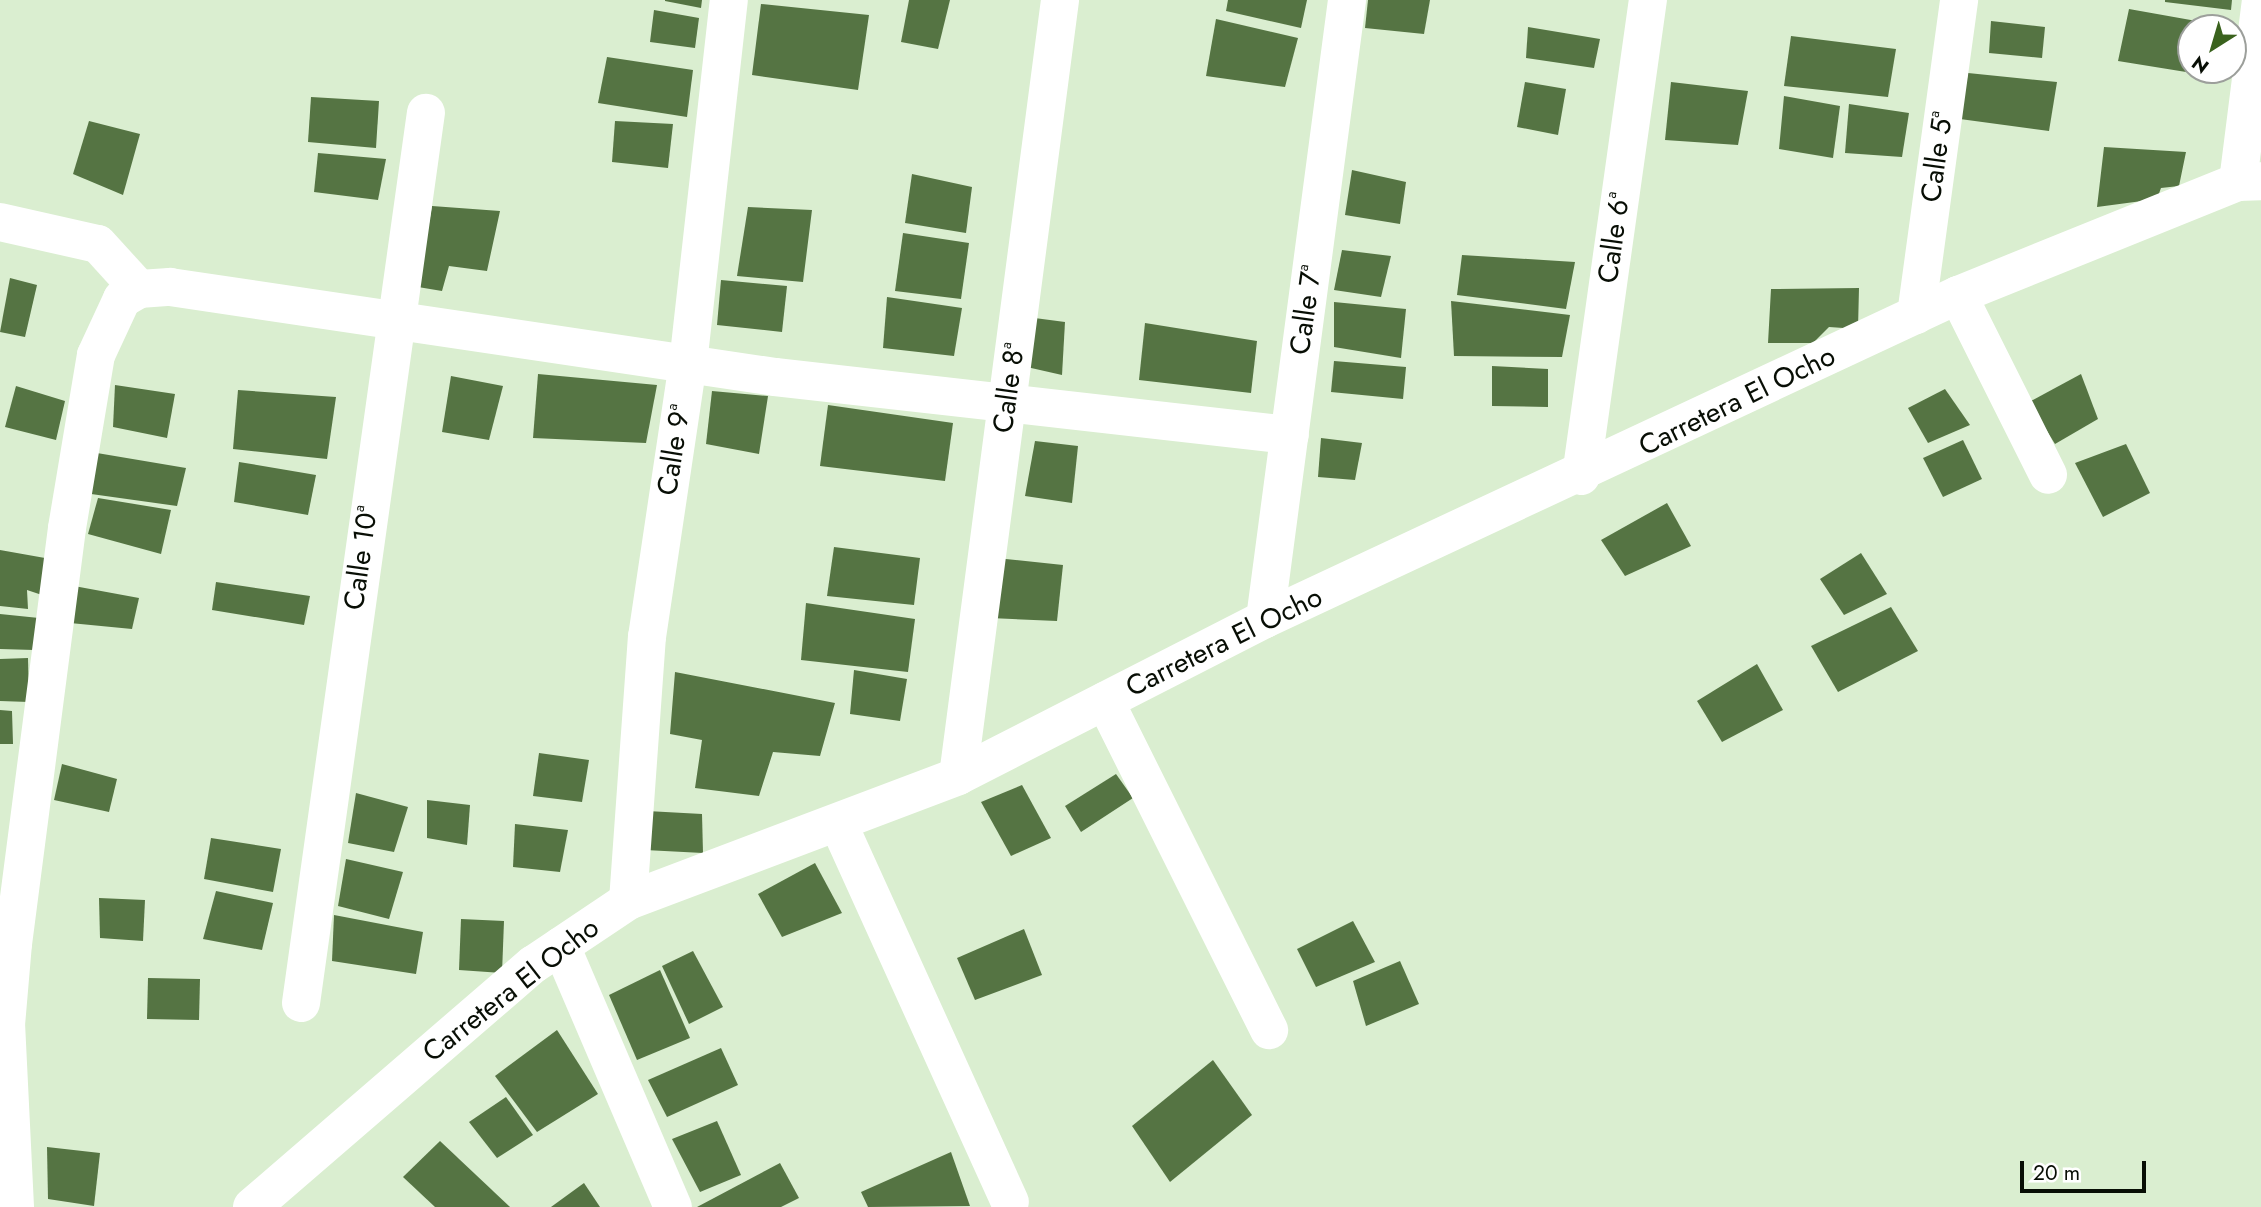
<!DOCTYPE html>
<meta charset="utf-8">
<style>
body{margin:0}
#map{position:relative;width:2261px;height:1207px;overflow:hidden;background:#daeed0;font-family:Jost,sans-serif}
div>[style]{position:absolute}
.building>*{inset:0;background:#557443}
.minor>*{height:38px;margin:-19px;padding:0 19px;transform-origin:19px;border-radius:19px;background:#fff}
span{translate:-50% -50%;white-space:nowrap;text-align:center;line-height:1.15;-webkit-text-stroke:5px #fff;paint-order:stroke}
.street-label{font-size:28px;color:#080e05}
.north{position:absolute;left:2177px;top:14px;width:70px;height:70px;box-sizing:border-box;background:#fff;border:2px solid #9c9f9b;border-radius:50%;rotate:217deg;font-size:19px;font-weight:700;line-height:28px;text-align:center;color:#080e05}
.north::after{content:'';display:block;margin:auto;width:24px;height:32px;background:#3a621d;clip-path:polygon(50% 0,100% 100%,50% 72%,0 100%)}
.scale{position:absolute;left:2020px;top:1161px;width:126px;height:32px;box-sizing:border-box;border:4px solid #080e05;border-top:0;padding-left:9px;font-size:21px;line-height:24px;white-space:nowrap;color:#080e05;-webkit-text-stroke:5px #fff;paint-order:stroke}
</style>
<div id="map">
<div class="building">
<div style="clip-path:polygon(665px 0,702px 0,701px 8px,665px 1px)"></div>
<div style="clip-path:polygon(909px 0,950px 0,938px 49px,901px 42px)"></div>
<div style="clip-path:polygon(1228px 0,1307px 0,1301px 28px,1226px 11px)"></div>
<div style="clip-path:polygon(1368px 0,1430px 0,1424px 34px,1365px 28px)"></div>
<div style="clip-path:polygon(2165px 0,2232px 0,2231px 10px,2165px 2px)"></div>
<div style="clip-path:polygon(761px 4px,869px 15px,858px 90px,752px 75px)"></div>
<div style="clip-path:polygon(2129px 9px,2230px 27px,2191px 28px,2191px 70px,2218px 70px,2217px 77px,2118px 61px)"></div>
<div style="clip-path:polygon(654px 10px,699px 18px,695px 48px,650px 42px)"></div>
<div style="clip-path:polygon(1216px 19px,1298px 38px,1285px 87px,1206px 76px)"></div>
<div style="clip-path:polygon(1991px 21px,2045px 27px,2042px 58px,1989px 53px)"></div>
<div style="clip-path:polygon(1528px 27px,1600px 39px,1594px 68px,1526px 58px)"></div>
<div style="clip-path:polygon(1791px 36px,1896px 49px,1888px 97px,1784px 86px)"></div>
<div style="clip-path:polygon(607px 57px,693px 70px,687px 117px,598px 103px)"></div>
<div style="clip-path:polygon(1968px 73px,2057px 82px,2049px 131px,1960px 119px)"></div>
<div style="clip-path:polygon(1525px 82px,1566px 89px,1558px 135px,1517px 127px)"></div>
<div style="clip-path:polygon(1671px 82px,1748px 91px,1738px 145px,1665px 140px)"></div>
<div style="clip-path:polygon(1784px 96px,1840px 106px,1833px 158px,1779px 149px)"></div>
<div style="clip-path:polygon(311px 97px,379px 101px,376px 148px,308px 142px)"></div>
<div style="clip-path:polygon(1849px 104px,1909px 113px,1902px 157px,1845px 153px)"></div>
<div style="clip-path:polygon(89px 121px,140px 134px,123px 195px,73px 174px)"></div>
<div style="clip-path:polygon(615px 121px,673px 124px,668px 168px,612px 162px)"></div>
<div style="clip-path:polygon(2104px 147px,2186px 152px,2179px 186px,2161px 188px,2157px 199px,2097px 207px)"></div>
<div style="clip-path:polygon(318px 153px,386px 159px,378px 200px,314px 192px)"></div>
<div style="clip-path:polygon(1352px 170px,1406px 182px,1400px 224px,1345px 215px)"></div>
<div style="clip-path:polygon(912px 174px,972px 187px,966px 233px,905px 223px)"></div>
<div style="clip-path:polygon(432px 206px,500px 211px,487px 271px,449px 266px,442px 291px,418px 287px)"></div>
<div style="clip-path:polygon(748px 207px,812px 210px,803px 282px,737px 276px)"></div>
<div style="clip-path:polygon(903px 233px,969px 243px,961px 299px,895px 291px)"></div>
<div style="clip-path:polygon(1342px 250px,1391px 256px,1381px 297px,1334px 290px)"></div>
<div style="clip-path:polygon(1462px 255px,1575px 262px,1566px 309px,1457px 295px)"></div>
<div style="clip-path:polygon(10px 278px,37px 285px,25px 337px,0 332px)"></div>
<div style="clip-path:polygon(721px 280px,787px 286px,782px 332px,717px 325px)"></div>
<div style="clip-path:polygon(1859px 288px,1858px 329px,1829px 327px,1813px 343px,1768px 343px,1771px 289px)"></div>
<div style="clip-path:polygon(887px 297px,962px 308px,954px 356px,883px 348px)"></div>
<div style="clip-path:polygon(1451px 301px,1570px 315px,1562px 357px,1454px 356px)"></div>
<div style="clip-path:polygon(1334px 302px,1406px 309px,1401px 358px,1334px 347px)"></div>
<div style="clip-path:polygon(1027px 317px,1065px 322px,1062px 375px,1018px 365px)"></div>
<div style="clip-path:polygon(1145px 323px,1257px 341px,1251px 393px,1139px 380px)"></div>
<div style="clip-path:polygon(1334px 361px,1406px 367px,1403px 399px,1331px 392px)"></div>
<div style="clip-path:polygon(1492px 366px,1548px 369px,1548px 407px,1492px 406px)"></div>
<div style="clip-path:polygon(538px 374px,657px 385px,646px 443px,533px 438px)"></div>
<div style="clip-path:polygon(2081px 374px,2098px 419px,2055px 444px,2029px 402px)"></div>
<div style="clip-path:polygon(451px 376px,503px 386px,489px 440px,442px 432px)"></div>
<div style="clip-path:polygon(115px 385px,175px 394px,167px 438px,113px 427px)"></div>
<div style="clip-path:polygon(16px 386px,65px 401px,56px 440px,5px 427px)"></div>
<div style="clip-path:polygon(1945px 389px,1970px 425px,1928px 443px,1908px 408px)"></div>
<div style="clip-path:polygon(238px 390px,336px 397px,327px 459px,233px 449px)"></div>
<div style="clip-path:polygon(712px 391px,768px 396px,759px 454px,706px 444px)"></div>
<div style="clip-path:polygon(828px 405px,953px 423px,945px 481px,820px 466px)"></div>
<div style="clip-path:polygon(1321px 438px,1362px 443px,1355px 480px,1318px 477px)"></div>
<div style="clip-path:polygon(1963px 440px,1982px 479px,1943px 497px,1923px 458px)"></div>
<div style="clip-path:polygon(1035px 441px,1078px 446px,1072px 503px,1025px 496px)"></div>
<div style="clip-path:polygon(2126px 444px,2150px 493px,2103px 517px,2075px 463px)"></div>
<div style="clip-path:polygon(91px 452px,186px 468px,177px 506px,84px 493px)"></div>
<div style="clip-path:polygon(239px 462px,316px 475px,308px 515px,234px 502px)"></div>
<div style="clip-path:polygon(98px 498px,171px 510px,161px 554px,88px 534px)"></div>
<div style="clip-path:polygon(1667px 503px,1691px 546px,1625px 576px,1601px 540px)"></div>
<div style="clip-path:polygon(834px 547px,920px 558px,914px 605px,827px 596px)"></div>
<div style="clip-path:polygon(0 550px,45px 558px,42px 595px,27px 590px,28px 609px,0 606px)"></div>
<div style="clip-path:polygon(1861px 553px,1887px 594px,1844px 615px,1820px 579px)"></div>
<div style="clip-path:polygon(996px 558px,1063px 565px,1057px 621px,990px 618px)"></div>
<div style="clip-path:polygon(216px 582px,310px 596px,304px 625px,212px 610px)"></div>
<div style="clip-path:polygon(74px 586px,139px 598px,132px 629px,70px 623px)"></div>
<div style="clip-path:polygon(806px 603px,915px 619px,908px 672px,801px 660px)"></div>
<div style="clip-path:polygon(1891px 607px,1918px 651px,1838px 692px,1811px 646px)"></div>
<div style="clip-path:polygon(0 614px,39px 618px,34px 650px,0 649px)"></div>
<div style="clip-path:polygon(28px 658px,29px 702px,0 701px,0 659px)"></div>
<div style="clip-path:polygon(1757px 664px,1783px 710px,1722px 742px,1697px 701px)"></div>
<div style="clip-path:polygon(854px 670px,907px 679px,900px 721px,850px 714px)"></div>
<div style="clip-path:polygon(675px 672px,835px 703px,820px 756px,773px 752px,759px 796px,695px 788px,702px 740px,670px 734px)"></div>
<div style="clip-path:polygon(0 710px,12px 711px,13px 744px,0 744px)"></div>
<div style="clip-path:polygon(539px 753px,589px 760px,582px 802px,533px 796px)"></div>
<div style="clip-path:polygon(62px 764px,117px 779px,109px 812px,54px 800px)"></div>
<div style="clip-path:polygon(1116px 774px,1133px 798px,1081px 832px,1065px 806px)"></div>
<div style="clip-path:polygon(1022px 785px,1051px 838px,1011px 856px,981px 802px)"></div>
<div style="clip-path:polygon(356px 793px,408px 807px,394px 852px,348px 843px)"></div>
<div style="clip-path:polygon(427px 800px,470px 805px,467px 845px,427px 838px)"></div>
<div style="clip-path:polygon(647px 811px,702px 814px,703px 853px,645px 850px)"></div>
<div style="clip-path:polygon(515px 824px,568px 830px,560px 872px,513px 867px)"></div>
<div style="clip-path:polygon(211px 838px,281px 849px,273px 892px,204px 879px)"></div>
<div style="clip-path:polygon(346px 859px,403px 872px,389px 919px,338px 906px)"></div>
<div style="clip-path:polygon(815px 863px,842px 913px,782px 937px,758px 894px)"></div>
<div style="clip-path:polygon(216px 891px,273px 903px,262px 950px,203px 939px)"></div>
<div style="clip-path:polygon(99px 898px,145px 900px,143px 941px,100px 938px)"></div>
<div style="clip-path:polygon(334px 915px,423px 932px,416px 974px,332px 961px)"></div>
<div style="clip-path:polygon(461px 919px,504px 921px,502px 973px,459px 970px)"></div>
<div style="clip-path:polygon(1353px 921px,1375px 962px,1316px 987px,1297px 949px)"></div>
<div style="clip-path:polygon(1024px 929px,1042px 975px,975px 1000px,957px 958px)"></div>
<div style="clip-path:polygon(693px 951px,723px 1007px,689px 1024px,662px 966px)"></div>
<div style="clip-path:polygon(1400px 961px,1419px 1004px,1366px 1026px,1353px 981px)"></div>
<div style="clip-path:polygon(660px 970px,690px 1038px,637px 1060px,609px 995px)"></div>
<div style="clip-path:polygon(148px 978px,200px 979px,199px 1020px,147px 1019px)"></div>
<div style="clip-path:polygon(557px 1030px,598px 1094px,537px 1132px,495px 1076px)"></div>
<div style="clip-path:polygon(721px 1048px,738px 1085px,667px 1117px,648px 1080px)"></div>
<div style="clip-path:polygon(1213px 1060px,1252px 1115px,1170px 1182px,1132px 1126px)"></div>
<div style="clip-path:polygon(506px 1097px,533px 1135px,497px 1158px,469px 1122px)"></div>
<div style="clip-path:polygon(717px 1121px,741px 1175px,700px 1192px,672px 1139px)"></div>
<div style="clip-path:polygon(440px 1141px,510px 1207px,435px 1207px,403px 1177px)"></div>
<div style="clip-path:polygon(47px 1147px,100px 1153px,94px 1206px,48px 1199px)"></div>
<div style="clip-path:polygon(951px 1152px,970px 1206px,868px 1207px,861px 1192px)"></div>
<div style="clip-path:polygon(780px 1163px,799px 1198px,781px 1207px,697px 1207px)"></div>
<div style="clip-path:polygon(584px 1183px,600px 1207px,551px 1207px)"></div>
</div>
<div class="minor">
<div style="left:2238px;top:182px;width:183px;rotate:-82.8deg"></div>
<div style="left:0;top:222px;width:100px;rotate:12.7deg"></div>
<div style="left:98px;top:244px;width:61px;rotate:47.7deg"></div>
<div style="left:1958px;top:295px;width:201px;rotate:63.4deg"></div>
<div style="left:1916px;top:315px;width:318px;rotate:-82.2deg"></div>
<div style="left:1581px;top:476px;width:481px;rotate:-82deg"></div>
<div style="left:1265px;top:619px;width:624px;rotate:-82.45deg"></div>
<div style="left:1105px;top:701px;width:368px;rotate:63.5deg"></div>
<div style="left:958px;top:776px;width:783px;rotate:-82.51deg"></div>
<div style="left:838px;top:823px;width:416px;rotate:65.6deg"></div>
<div style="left:628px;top:901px;width:265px;rotate:-85.9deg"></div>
<div style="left:647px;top:637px;width:276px;rotate:-81.5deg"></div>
<div style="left:688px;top:364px;width:366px;rotate:-83.6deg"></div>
<div style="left:561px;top:946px;width:284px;rotate:66.8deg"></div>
<div style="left:301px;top:1003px;width:899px;rotate:-82.01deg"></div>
<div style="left:15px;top:1207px;width:182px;rotate:-92.8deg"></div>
<div style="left:6px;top:1025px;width:81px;rotate:-85.1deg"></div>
<div style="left:13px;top:944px;width:419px;rotate:-82.6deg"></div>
<div style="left:67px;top:528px;width:175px;rotate:-80.5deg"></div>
<div style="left:96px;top:355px;width:62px;rotate:-65.1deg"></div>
<div style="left:122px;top:299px;width:20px;rotate:-30deg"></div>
<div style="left:139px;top:289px;width:31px;rotate:-4deg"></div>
<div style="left:170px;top:287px;width:612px;rotate:8.46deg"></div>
<div style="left:775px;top:377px;width:518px;rotate:6.43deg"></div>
<div style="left:252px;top:1207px;width:372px;rotate:-40.8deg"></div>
<div style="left:534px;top:964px;width:113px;rotate:-33.8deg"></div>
<div style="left:628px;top:901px;width:353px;rotate:-20.7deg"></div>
<div style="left:958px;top:776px;width:345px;rotate:-27.1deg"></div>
<div style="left:1265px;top:619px;width:765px;rotate:-25.06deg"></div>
<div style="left:1958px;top:295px;width:302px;rotate:-22deg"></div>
<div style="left:2238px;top:182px;width:23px;rotate:-2deg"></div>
</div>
<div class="street-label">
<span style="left:1937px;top:157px;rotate:-82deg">Calle 5ª</span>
<span style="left:1614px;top:238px;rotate:-82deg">Calle 6ª</span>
<span style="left:1306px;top:310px;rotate:-82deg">Calle 7ª</span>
<span style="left:1009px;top:388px;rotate:-82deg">Calle 8ª</span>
<span style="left:1737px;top:401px;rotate:-26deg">Carretera El Ocho</span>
<span style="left:674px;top:450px;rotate:-81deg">Calle 9ª</span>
<span style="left:361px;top:558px;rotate:-82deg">Calle 10ª</span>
<span style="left:1224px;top:642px;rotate:-26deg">Carretera El Ocho</span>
<span style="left:511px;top:990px;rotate:-38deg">Carretera El Ocho</span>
</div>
<div class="north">N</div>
<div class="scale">20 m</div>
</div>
